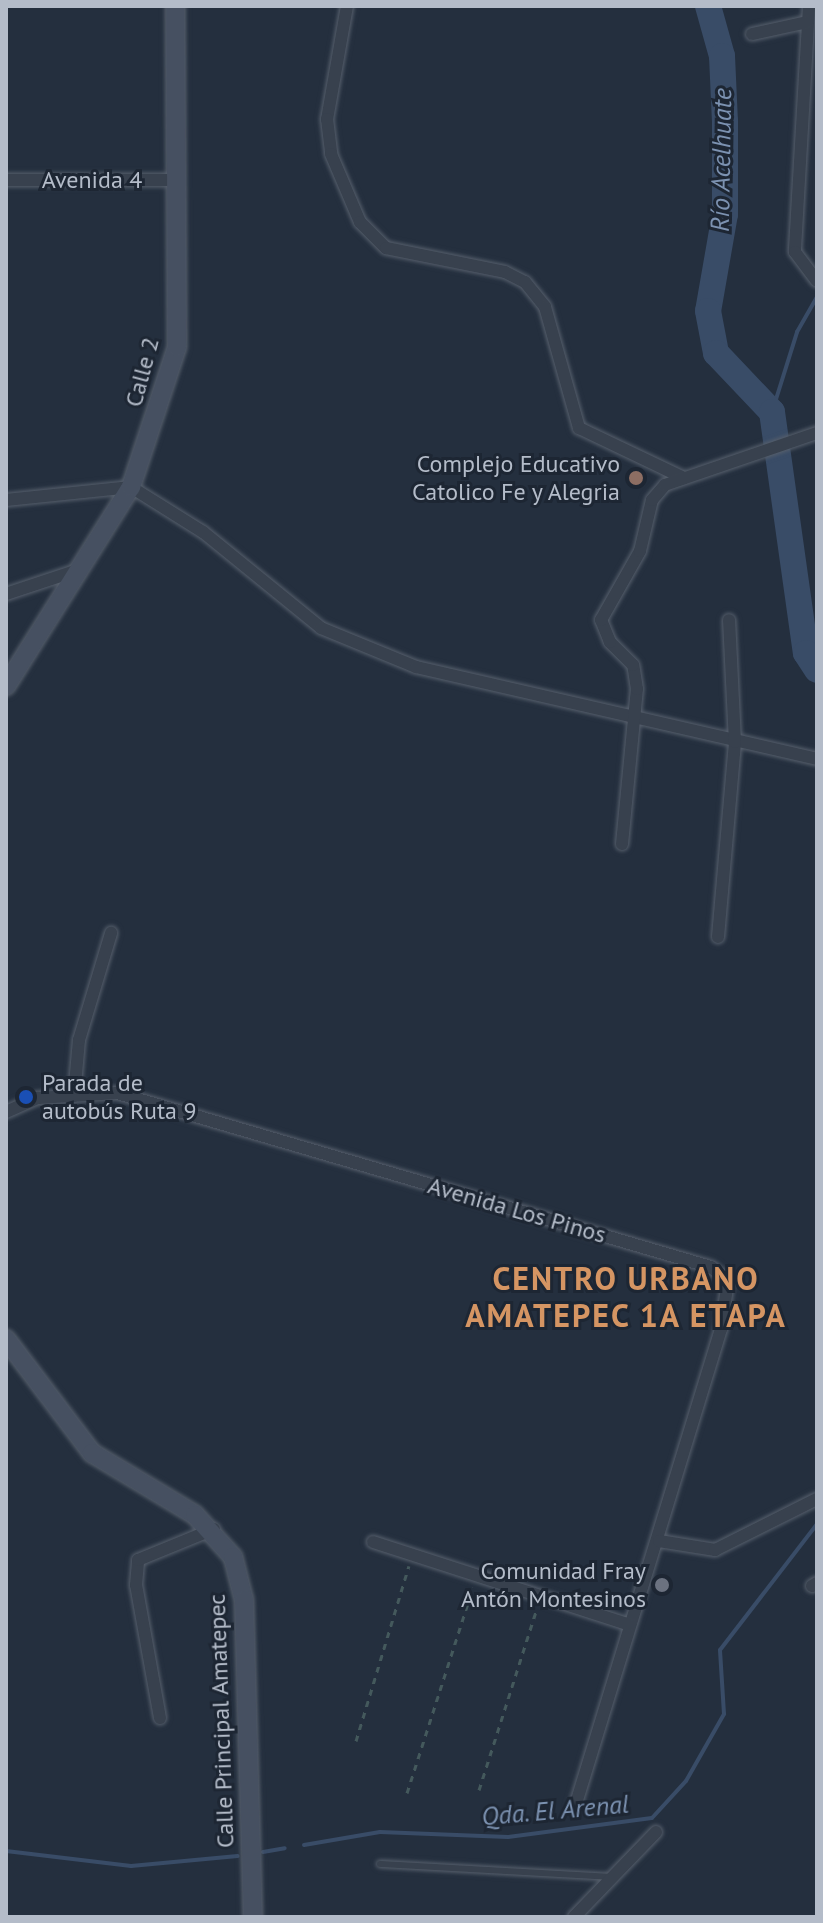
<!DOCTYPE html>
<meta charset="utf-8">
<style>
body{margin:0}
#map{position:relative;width:823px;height:1923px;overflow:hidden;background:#242f3e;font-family:"PT Sans",sans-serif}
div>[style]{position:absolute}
.stream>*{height:4px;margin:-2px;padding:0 2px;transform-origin:2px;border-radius:2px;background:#394c67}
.river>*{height:26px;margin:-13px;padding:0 13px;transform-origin:13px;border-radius:13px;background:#394c67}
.path>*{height:3px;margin-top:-1.5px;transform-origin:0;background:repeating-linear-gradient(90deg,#44595c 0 6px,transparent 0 12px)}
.roads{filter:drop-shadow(0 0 2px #565f6c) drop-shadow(0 0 2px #565f6c)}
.lane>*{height:6px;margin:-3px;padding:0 3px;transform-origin:3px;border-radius:3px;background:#38414e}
.street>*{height:12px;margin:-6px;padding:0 6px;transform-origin:6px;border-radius:6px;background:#38414e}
.secondary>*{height:18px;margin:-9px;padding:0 9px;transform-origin:9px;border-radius:9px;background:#465061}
.dots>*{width:22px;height:22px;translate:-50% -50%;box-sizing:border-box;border:4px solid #1d2633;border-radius:50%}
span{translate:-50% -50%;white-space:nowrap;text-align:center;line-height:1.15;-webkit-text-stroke:6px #1d2633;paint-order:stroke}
.street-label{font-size:24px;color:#b4bcc9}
.poi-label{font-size:24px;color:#b4bcc9}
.right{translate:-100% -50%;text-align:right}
.left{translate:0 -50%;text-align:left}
.water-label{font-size:26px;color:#7c92b1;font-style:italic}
.district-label{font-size:32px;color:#d59563;font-weight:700;letter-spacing:2px}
.frame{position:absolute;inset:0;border:8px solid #b4bcc9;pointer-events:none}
</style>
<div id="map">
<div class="stream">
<div style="left:772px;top:412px;width:84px;rotate:-72.6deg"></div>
<div style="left:797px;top:332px;width:40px;rotate:-60.3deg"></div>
<div style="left:304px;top:1845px;width:77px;rotate:-9.7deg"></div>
<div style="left:380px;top:1832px;width:128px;rotate:2.2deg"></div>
<div style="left:508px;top:1837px;width:145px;rotate:-7.5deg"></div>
<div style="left:652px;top:1818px;width:50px;rotate:-47.4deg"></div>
<div style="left:686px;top:1781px;width:77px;rotate:-60.4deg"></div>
<div style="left:724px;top:1714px;width:64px;rotate:-93.6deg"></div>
<div style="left:720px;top:1650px;width:159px;rotate:-52.4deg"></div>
<div style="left:6px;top:1851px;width:126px;rotate:6.8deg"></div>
<div style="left:131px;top:1866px;width:107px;rotate:-5.3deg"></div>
<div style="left:263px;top:1852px;width:22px;rotate:-10deg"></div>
</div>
<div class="river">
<div style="left:708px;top:6px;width:52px;rotate:74.4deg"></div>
<div style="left:722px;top:56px;width:65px;rotate:87.4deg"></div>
<div style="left:725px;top:121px;width:93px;rotate:90deg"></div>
<div style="left:725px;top:214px;width:98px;rotate:99.9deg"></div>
<div style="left:708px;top:311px;width:43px;rotate:79.2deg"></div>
<div style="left:716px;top:353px;width:81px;rotate:46.5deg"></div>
<div style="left:772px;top:412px;width:243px;rotate:82deg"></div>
<div style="left:806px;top:653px;width:20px;rotate:57deg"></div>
</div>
<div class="path">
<div style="left:356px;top:1741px;width:183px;rotate:-73.2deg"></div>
<div style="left:479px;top:1790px;width:191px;rotate:-72.3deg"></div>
<div style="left:407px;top:1793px;width:216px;rotate:-72.2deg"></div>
</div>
<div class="roads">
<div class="lane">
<div style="left:380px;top:1864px;width:230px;rotate:3.2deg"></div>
</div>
<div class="street">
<div style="left:347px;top:6px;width:115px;rotate:100deg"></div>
<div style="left:327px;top:119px;width:35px;rotate:83deg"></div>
<div style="left:331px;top:154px;width:74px;rotate:66.9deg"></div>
<div style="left:360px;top:222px;width:37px;rotate:45deg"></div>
<div style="left:386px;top:248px;width:121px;rotate:11.4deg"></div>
<div style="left:505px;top:272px;width:22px;rotate:27deg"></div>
<div style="left:525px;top:282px;width:32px;rotate:51deg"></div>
<div style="left:545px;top:307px;width:126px;rotate:74.3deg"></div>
<div style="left:579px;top:428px;width:116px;rotate:25.5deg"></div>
<div style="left:809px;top:6px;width:246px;rotate:93.3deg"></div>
<div style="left:795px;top:252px;width:36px;rotate:53deg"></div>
<div style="left:752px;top:34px;width:56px;rotate:-12.3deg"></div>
<div style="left:6px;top:180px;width:171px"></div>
<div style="left:6px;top:500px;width:126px;rotate:-5.9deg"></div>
<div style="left:131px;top:487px;width:85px;rotate:32deg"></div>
<div style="left:203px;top:532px;width:152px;rotate:39.1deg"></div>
<div style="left:321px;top:628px;width:103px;rotate:22.3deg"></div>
<div style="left:416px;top:667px;width:411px;rotate:12.9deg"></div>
<div style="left:6px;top:594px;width:73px;rotate:-18.4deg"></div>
<div style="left:622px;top:844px;width:156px;rotate:-84.5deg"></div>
<div style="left:637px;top:689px;width:24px;rotate:-99deg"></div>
<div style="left:633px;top:665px;width:33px;rotate:-135deg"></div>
<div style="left:610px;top:642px;width:24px;rotate:-112deg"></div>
<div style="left:601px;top:620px;width:79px;rotate:-60.5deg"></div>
<div style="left:640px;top:551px;width:52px;rotate:-76.8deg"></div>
<div style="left:652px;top:500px;width:20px;rotate:-49deg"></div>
<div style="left:665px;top:485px;width:161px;rotate:-18.9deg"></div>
<div style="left:718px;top:937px;width:196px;rotate:-85deg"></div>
<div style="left:735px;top:742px;width:122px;rotate:-92.8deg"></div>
<div style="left:74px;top:1096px;width:56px;rotate:-84.9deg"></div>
<div style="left:79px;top:1040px;width:112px;rotate:-73.3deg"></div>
<div style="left:6px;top:1112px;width:35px;rotate:-24deg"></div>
<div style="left:38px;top:1098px;width:79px;rotate:-3.6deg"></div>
<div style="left:117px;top:1093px;width:619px;rotate:16.33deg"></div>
<div style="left:711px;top:1267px;width:22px;rotate:39deg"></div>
<div style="left:728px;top:1281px;width:49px;rotate:98.3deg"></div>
<div style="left:721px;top:1329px;width:500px;rotate:107deg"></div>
<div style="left:659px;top:1541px;width:57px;rotate:9.1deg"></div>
<div style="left:715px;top:1550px;width:114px;rotate:-26.6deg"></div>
<div style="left:373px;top:1542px;width:270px;rotate:17.9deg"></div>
<div style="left:812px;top:1586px;width:6px;rotate:-31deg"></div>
<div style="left:160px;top:1718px;width:135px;rotate:-100.2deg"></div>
<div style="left:136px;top:1585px;width:25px;rotate:-85deg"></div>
<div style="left:138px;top:1560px;width:82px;rotate:-22.2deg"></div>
<div style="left:574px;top:1917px;width:118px;rotate:-46deg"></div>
</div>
<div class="secondary">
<div style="left:6px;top:686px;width:235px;rotate:-57.9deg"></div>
<div style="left:131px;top:487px;width:147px;rotate:-71.8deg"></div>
<div style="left:177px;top:347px;width:341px;rotate:-90.3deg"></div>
<div style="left:6px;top:1339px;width:143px;rotate:53deg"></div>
<div style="left:92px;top:1453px;width:120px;rotate:31deg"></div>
<div style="left:195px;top:1515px;width:57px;rotate:47.9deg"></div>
<div style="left:233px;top:1557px;width:44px;rotate:75.7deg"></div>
<div style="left:244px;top:1600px;width:317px;rotate:88.4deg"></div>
</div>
</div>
<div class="dots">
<div style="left:636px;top:478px;background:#8d6e63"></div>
<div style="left:26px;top:1097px;background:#1a4fb4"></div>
<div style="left:662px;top:1585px;background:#6b7280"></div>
</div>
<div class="street-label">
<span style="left:92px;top:180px">Avenida 4</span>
<span style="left:142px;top:372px;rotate:-75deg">Calle 2</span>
<span style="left:517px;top:1210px;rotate:16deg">Avenida Los Pinos</span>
<span style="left:221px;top:1721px;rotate:-92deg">Calle Principal Amatepec</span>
</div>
<div class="poi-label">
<span class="right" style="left:620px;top:478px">Complejo Educativo<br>Catolico Fe y Alegria</span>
<span class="left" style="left:42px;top:1097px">Parada de<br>autobús Ruta 9</span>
<span class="right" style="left:646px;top:1585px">Comunidad Fray<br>Antón Montesinos</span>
</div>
<div class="water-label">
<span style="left:721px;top:160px;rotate:-89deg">Río Acelhuate</span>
<span style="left:555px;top:1810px;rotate:-5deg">Qda. El Arenal</span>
</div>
<div class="district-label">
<span style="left:626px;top:1297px">CENTRO URBANO<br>AMATEPEC 1A ETAPA</span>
</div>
<div class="frame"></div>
</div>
